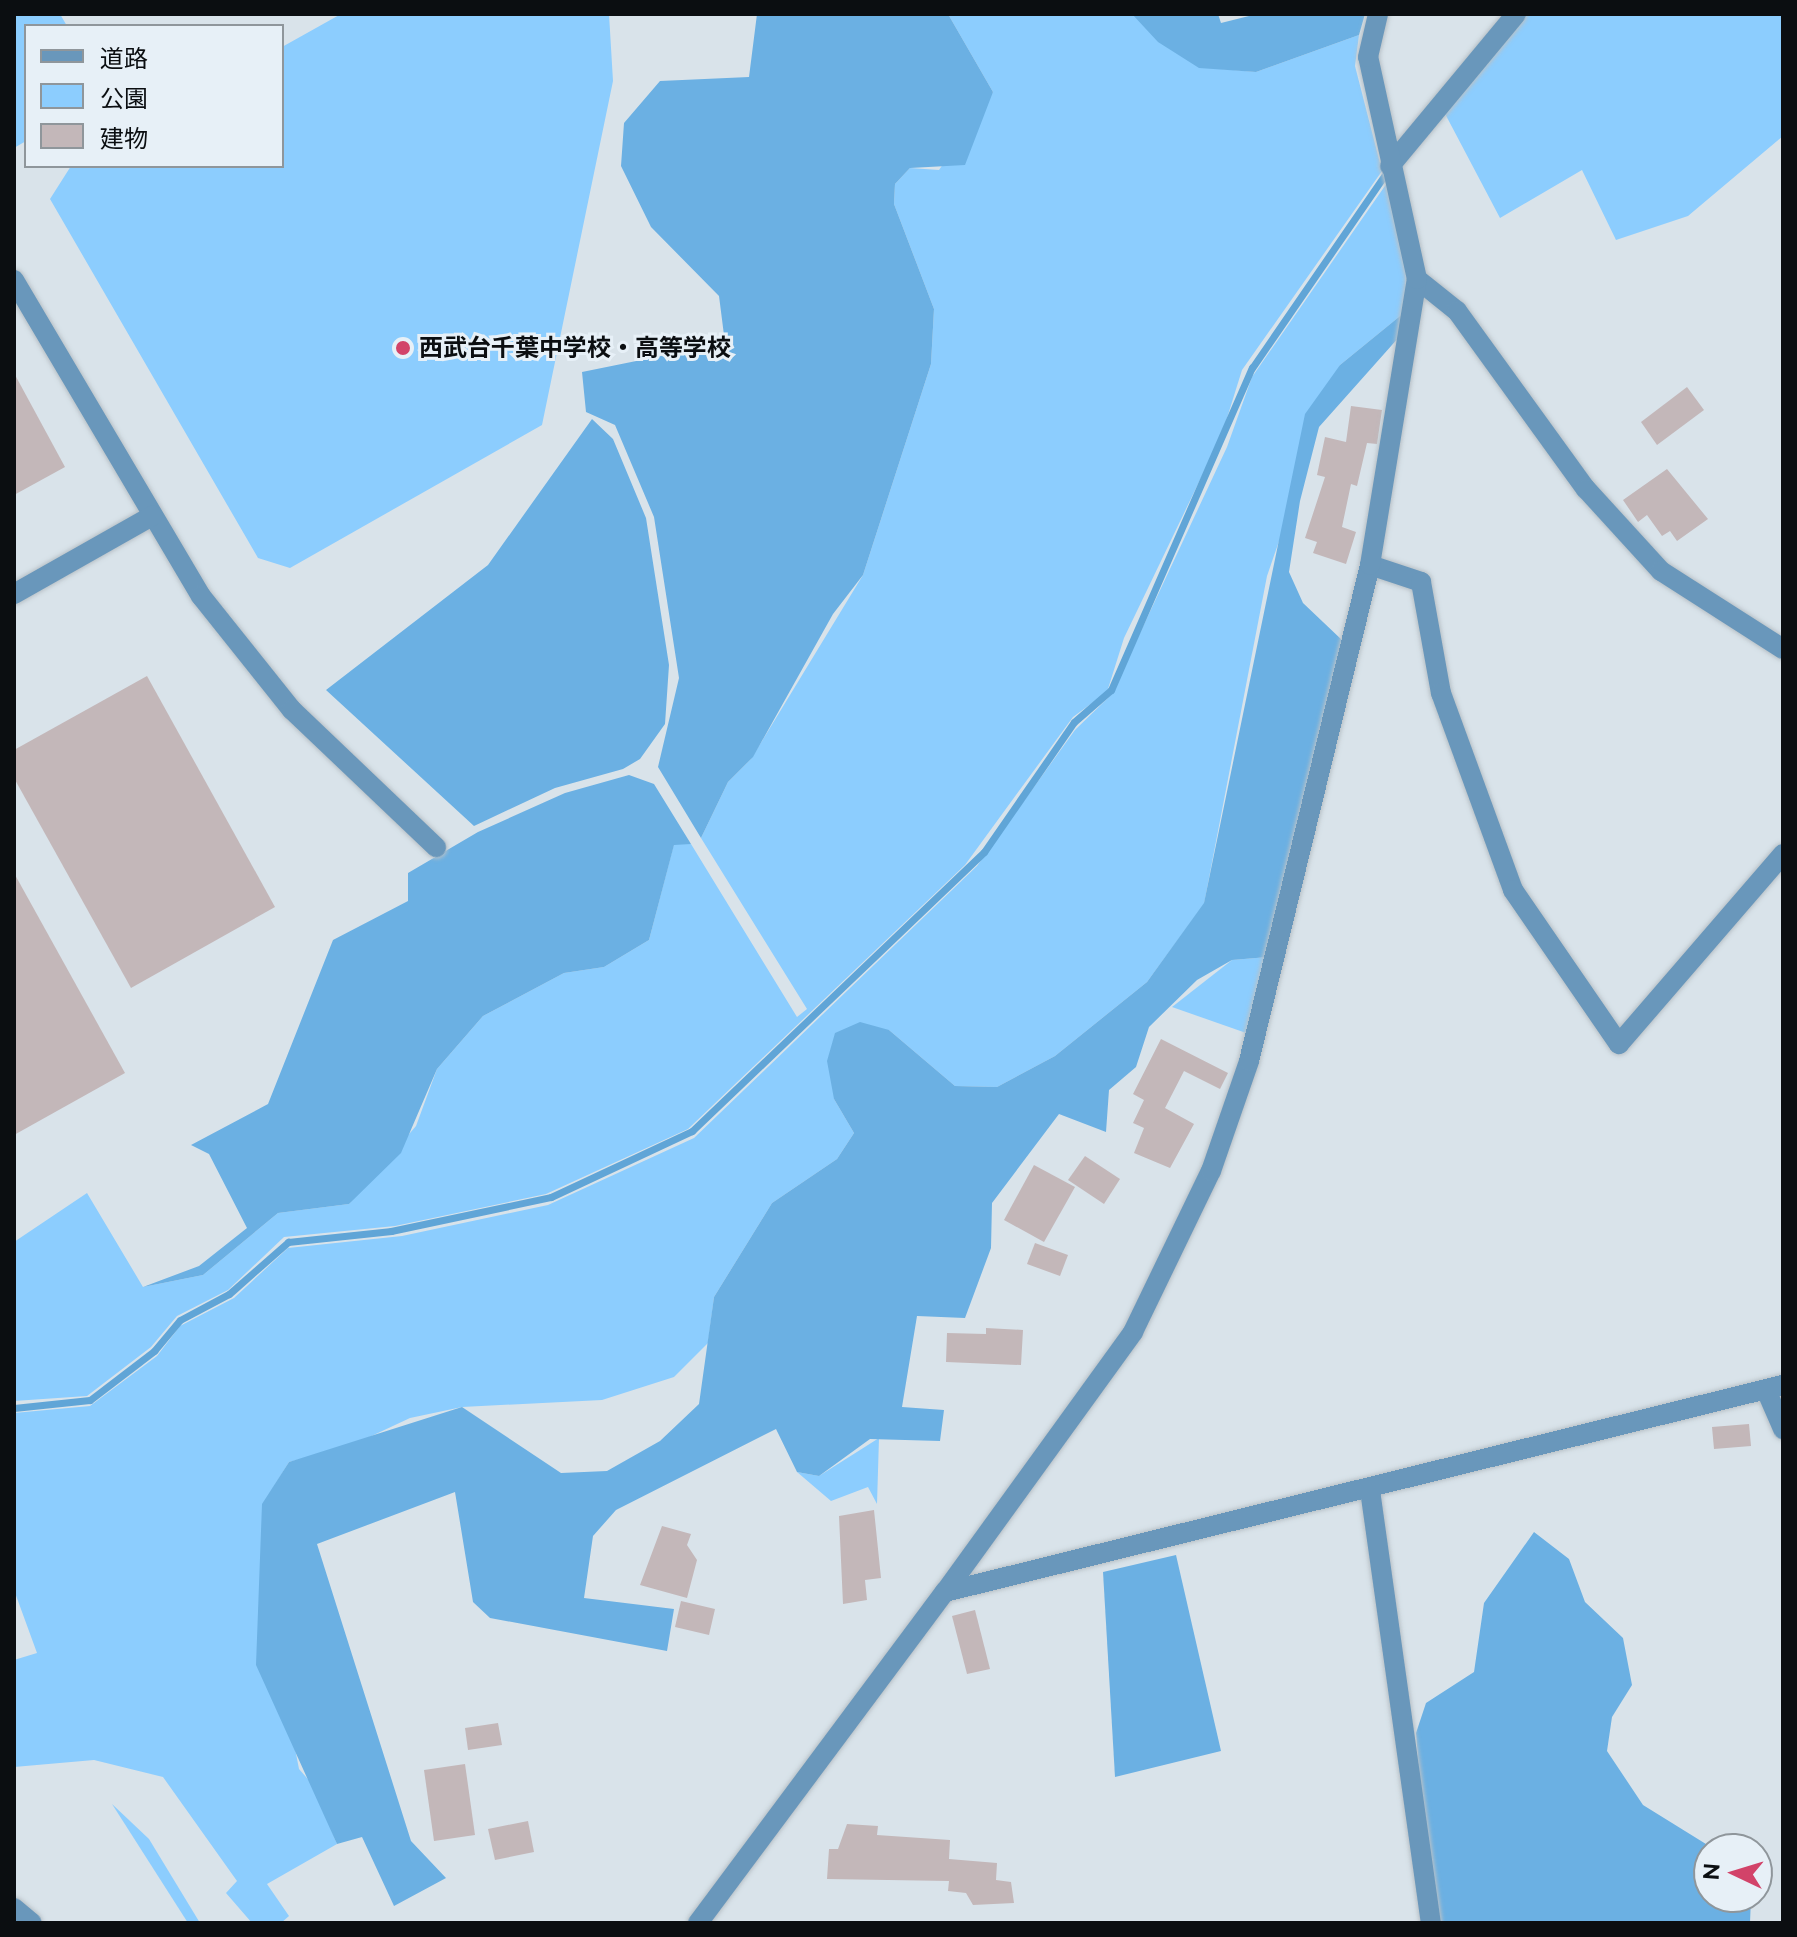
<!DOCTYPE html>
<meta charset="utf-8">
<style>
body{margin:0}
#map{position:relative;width:1797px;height:1937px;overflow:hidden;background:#d9e3ea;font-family:Raleway,"Noto Sans JP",sans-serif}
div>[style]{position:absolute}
.green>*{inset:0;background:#8ccdfe}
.forest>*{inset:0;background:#6bb0e3}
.stream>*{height:7px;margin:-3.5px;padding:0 3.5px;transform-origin:3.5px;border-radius:3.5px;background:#60a5d7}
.building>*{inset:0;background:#c3b7b9}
.roads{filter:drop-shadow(0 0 2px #b8c1c7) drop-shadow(0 0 2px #b8c1c7)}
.minor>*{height:20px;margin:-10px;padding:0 10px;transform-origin:10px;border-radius:10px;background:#6997bb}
.tertiary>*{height:20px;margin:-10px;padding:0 10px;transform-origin:10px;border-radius:10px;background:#6997bb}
.dots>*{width:22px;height:22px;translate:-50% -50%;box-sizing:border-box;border:4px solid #e7f0f7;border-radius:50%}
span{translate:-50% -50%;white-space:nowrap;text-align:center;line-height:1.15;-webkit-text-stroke:6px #e7f0f7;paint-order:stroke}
.poi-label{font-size:24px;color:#0b0e11;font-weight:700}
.left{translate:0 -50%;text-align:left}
.frame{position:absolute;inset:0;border:16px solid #0b0e11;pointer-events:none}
.legend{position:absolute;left:24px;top:24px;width:260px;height:144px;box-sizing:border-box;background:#e7f0f7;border:2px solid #8f969b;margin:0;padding:10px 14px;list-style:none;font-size:24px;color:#0b0e11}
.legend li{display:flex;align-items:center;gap:16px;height:40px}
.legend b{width:40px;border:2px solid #8f969b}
.north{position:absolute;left:1693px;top:1833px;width:80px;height:80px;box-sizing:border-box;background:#e7f0f7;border:2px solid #8f969b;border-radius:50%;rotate:274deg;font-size:22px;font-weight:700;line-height:32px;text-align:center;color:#0b0e11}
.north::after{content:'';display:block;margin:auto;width:28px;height:36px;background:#d24369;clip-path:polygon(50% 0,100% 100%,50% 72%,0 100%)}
</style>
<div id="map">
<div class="green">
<div style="clip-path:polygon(14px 14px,60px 14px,67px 26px,26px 26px,26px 141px,14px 148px)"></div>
<div style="clip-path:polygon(341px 14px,609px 14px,613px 81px,542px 425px,290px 568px,258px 558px,50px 199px,71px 166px,282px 166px,282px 47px)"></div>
<div style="clip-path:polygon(948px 14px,1132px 14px,1199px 67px,1256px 72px,1359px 35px,1355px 66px,1382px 171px,1242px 370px,1222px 434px,1124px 638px,1107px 692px,1073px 717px,965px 865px,688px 1129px,546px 1194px,395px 1226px,284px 1237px,228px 1290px,177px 1316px,151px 1347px,87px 1396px,14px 1401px,14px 1242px,87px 1193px,143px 1287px,203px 1275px,278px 1213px,349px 1204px,416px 1126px,437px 1069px,483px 1016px,564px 973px,604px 967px,649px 940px,674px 844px,691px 844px,797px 1017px,807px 1009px,701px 838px,728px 782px,751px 759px,863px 575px,931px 364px,934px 309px,894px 204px,895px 184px,910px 168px,939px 170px,993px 92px)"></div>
<div style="clip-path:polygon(1523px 14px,1783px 14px,1783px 136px,1688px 216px,1616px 240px,1582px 170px,1500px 218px,1442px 108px)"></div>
<div style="clip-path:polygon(1387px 183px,1406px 270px,1405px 312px,1340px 365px,1267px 576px,1204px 904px,1147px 982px,1055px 1056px,997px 1087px,955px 1086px,889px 1030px,834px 1099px,854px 1133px,837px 1159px,772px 1203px,714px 1297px,708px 1343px,674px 1377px,602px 1400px,462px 1407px,410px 1418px,348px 1447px,289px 1462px,263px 1504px,261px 1574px,299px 1769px,313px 1785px,337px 1844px,267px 1884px,289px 1916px,281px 1923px,252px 1923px,226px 1893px,237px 1881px,163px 1777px,94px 1760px,14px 1767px,14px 1660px,37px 1653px,14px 1590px,14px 1413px,90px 1406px,157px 1356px,180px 1326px,234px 1298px,288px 1248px,402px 1236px,548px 1205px,694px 1138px,977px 866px,1075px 730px,1111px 695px,1227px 447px,1252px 377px)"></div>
<div style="clip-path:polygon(1268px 957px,1249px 1034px,1172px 1007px,1232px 960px)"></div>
<div style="clip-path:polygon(879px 1438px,877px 1504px,868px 1487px,831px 1501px,797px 1472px,819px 1476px)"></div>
<div style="clip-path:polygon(112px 1804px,149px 1839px,200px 1923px,188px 1923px)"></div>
</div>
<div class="forest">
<div style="clip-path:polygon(757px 14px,948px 14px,993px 92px,965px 165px,910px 168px,895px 184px,894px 204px,934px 309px,931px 364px,863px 575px,833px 614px,753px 757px,728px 782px,701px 838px,658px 767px,679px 678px,654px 517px,615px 425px,586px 412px,582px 372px,725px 343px,719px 296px,651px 227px,621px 166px,624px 123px,660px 81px,749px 77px)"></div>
<div style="clip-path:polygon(1132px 14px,1218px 14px,1221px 23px,1257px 14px,1365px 14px,1359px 35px,1256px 72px,1199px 68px,1158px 42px)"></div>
<div style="clip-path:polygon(1405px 312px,1400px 336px,1319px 427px,1300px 501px,1289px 572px,1303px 603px,1343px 641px,1268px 957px,1232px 960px,1197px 980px,1149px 1027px,1136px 1067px,1109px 1090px,1106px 1132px,1059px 1114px,992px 1203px,991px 1248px,965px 1318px,917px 1316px,902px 1407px,944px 1410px,940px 1441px,870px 1439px,819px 1476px,797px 1472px,776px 1429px,616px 1510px,593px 1536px,584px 1598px,674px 1609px,667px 1651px,490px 1618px,473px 1602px,455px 1492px,317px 1544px,411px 1841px,446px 1878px,394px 1906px,362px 1837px,337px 1844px,256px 1665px,262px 1504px,289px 1462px,462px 1407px,561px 1473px,607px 1471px,660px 1441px,699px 1404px,714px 1297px,772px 1203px,837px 1159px,854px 1133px,834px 1099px,827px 1061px,835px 1033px,860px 1022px,889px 1030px,955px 1086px,997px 1087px,1055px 1056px,1147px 982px,1204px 903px,1305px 414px,1340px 365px)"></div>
<div style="clip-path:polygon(592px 419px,613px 439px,646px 518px,669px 665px,665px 724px,640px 759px,623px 769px,555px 788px,474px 826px,326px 690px,488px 565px)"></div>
<div style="clip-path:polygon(629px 775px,654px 784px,691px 844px,674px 845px,649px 940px,604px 967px,564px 973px,483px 1016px,437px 1069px,401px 1153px,349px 1204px,278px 1213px,203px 1275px,143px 1287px,199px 1266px,247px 1228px,209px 1154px,191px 1145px,268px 1104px,333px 940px,408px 901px,408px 873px,478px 832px,565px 793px)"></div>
<div style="clip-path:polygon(1534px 1532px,1569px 1559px,1585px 1602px,1623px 1638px,1632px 1685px,1612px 1717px,1607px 1751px,1643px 1805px,1714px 1849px,1709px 1897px,1751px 1897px,1750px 1923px,1431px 1923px,1416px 1733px,1426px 1703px,1474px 1672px,1484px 1603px)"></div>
<div style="clip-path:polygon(1176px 1555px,1221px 1751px,1115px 1777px,1103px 1572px)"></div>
</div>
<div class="stream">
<div style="left:14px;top:1408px;width:76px;rotate:-6deg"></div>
<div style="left:90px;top:1400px;width:81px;rotate:-37.4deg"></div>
<div style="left:154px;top:1351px;width:40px;rotate:-50deg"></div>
<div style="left:180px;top:1320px;width:55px;rotate:-28deg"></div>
<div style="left:229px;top:1294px;width:79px;rotate:-41.4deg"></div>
<div style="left:288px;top:1242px;width:104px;rotate:-6.1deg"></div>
<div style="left:391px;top:1231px;width:164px;rotate:-12deg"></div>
<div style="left:551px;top:1197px;width:156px;rotate:-25.1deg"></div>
<div style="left:692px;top:1131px;width:404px;rotate:-43.7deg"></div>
<div style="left:984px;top:852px;width:158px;rotate:-55.3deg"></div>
<div style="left:1074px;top:722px;width:49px;rotate:-40.9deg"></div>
<div style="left:1111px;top:690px;width:352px;rotate:-66.4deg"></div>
<div style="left:1252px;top:368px;width:240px;rotate:-55.5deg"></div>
</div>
<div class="building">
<div style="clip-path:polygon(14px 373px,65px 467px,14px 495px)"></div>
<div style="clip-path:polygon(1687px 387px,1704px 410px,1657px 445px,1641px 422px)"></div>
<div style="clip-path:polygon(1351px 406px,1382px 410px,1377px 444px,1367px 443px,1357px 486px,1351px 484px,1342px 527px,1356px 532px,1346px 564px,1313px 553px,1317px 542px,1305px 538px,1325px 477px,1317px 475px,1325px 437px,1346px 442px)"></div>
<div style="clip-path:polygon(1667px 469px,1708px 519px,1677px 541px,1670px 531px,1662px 536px,1647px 515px,1638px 522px,1623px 500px)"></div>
<div style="clip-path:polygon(147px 676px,275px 907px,131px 988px,14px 778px,14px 750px)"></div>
<div style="clip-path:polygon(14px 873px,125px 1073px,14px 1135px)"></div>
<div style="clip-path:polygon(1161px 1039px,1228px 1073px,1220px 1089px,1184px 1071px,1165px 1108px,1194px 1124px,1170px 1168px,1134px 1153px,1144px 1128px,1133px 1123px,1144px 1100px,1133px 1094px)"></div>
<div style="clip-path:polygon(1085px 1156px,1120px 1179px,1104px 1204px,1068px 1180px)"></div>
<div style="clip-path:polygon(1034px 1165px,1075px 1187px,1044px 1242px,1004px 1220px)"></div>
<div style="clip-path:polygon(1035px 1243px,1068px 1255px,1060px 1276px,1027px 1264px)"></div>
<div style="clip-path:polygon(986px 1328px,1023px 1330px,1021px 1365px,946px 1362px,947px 1333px,986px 1334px)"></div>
<div style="clip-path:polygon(1749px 1424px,1751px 1446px,1714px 1449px,1712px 1427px)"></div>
<div style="clip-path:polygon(874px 1510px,881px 1578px,865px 1580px,867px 1600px,843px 1604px,839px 1516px)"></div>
<div style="clip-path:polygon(662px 1526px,691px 1534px,687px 1545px,697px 1560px,687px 1598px,640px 1585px)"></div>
<div style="clip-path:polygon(681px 1601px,715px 1609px,709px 1635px,675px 1627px)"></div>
<div style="clip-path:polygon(975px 1610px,990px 1669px,967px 1674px,952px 1616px)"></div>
<div style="clip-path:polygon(498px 1723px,502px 1745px,468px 1750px,465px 1728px)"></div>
<div style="clip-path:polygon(465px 1764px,475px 1835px,434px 1841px,424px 1770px)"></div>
<div style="clip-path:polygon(528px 1821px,534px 1852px,495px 1860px,488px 1829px)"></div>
<div style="clip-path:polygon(847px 1824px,878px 1826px,877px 1835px,950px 1840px,949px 1859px,997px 1863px,996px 1880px,1011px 1882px,1014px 1903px,973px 1905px,966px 1893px,948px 1891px,949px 1881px,827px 1879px,829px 1849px,838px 1849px)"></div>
</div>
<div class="roads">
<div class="minor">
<div style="left:1390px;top:166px;width:197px;rotate:-50.3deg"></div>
<div style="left:1417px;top:279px;width:51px;rotate:38.7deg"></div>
<div style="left:1457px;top:311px;width:220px;rotate:54.1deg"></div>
<div style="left:1586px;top:489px;width:111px;rotate:47.6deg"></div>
<div style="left:1661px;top:571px;width:145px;rotate:32.6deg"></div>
<div style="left:1370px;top:565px;width:54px;rotate:18.4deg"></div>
<div style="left:1421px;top:582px;width:113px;rotate:79.8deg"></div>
<div style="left:1441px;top:693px;width:210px;rotate:69.9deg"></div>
<div style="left:1513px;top:890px;width:187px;rotate:55.5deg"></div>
<div style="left:1619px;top:1044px;width:251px;rotate:-49.2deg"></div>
<div style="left:1766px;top:1390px;width:43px;rotate:66.4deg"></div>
<div style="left:1370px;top:1490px;width:437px;rotate:82deg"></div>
<div style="left:945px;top:1592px;width:321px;rotate:-54.1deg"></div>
<div style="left:1133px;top:1332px;width:179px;rotate:-64.2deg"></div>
<div style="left:1211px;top:1171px;width:116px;rotate:-70.9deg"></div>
<div style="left:1249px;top:1061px;width:511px;rotate:-76.29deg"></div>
<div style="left:1370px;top:565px;width:290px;rotate:-80.7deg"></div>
<div style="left:1417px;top:279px;width:227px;rotate:-102.4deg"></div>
<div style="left:1368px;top:57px;width:44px;rotate:-76.9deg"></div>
</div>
<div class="tertiary">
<div style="left:14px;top:280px;width:367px;rotate:59.4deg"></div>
<div style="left:201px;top:596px;width:146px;rotate:51.4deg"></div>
<div style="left:292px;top:710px;width:199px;rotate:43.6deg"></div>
<div style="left:14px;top:594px;width:159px;rotate:-29.5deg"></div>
<div style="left:14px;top:1908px;width:23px;rotate:40deg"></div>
<div style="left:698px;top:1923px;width:413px;rotate:-53.3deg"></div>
<div style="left:945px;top:1592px;width:863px;rotate:-13.88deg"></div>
</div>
</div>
<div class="dots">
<div style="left:403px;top:348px;background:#d24369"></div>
</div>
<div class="poi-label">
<span class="left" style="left:419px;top:348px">西武台千葉中学校・高等学校</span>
</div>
<div class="frame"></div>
<ul class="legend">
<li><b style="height:10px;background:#6997bb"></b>道路</li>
<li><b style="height:22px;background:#8ccdfe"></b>公園</li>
<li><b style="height:22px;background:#c3b7b9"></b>建物</li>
</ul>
<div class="north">N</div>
</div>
